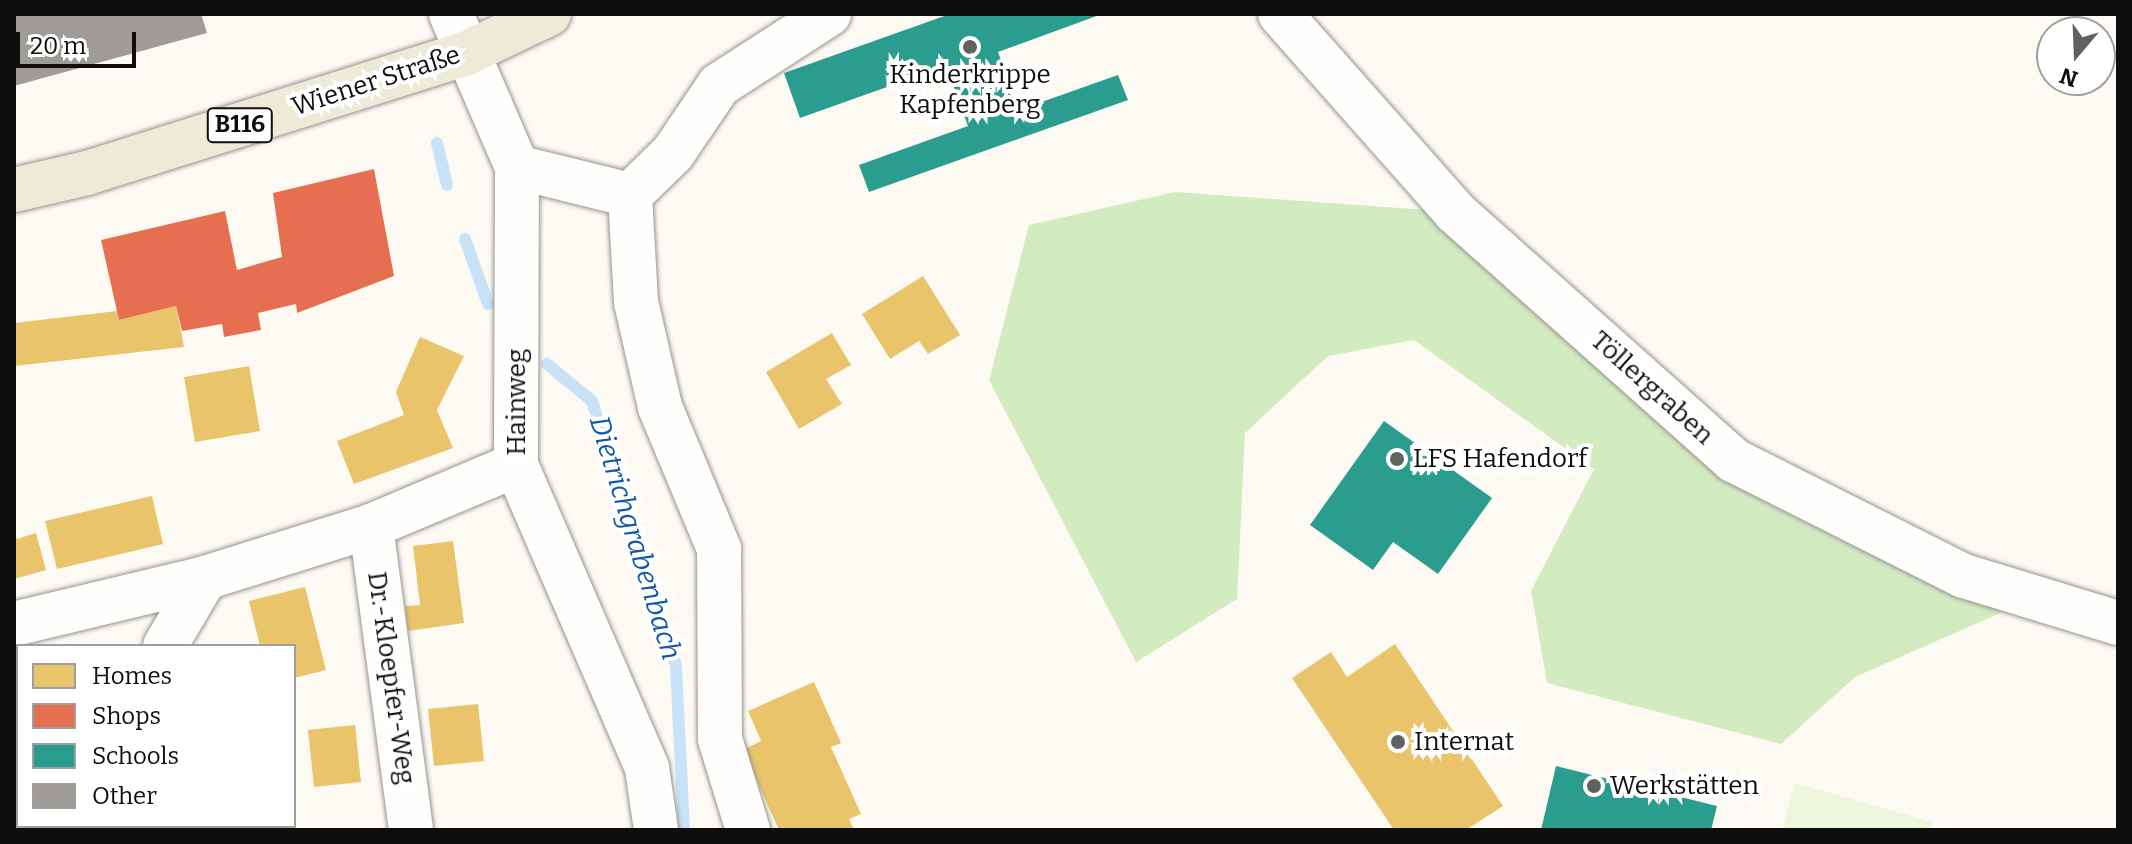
<!DOCTYPE html>
<meta charset="utf-8">
<style>
body{margin:0}
#map{position:relative;width:2132px;height:844px;overflow:hidden;background:#fcfaf2;font-family:Bitter,serif}
div>[style]{position:absolute}
.forest>*{inset:0;background:#d2ebbf}
.pitch>*{inset:0;background:#edf6db}
.homes>*{inset:0;background:#e9c46a}
.shops>*{inset:0;background:#e76f51}
.schools>*{inset:0;background:#2a9d8f}
.stream>*{height:12px;margin:-6px;padding:0 6px;transform-origin:6px;border-radius:6px;background:#c8e2f7}
.building>*{inset:0;background:#9f9c98}
.roads{filter:drop-shadow(0 0 2px #959491) drop-shadow(0 0 2px #959491)}
.minor>*{height:44px;margin:-22px;padding:0 22px;transform-origin:22px;border-radius:22px;background:#fffefd}
.major>*{height:44px;margin:-22px;padding:0 22px;transform-origin:22px;border-radius:22px;background:#edead8}
.dots>*{width:22px;height:22px;translate:-50% -50%;box-sizing:border-box;border:4px solid #fff;border-radius:50%}
span{translate:-50% -50%;white-space:nowrap;text-align:center;line-height:1.15;-webkit-text-stroke:8px #fff;paint-order:stroke}
.shield-label span{padding:2px 6px;background:#fff;border:2px solid;border-radius:6px;-webkit-text-stroke-width:0}
.shield-label{font-size:24px;color:#0e0e0e;font-weight:700}
.poi-label{font-size:26px;color:#0e0e0e}
.left{translate:0 -50%;text-align:left}
.street-label{font-size:26px;color:#0e0e0e}
.water-label{font-size:28px;color:#1057a7;font-style:italic}
.frame{position:absolute;inset:0;border:16px solid #0e0e0e;pointer-events:none}
.legend{position:absolute;left:16px;top:644px;width:280px;height:184px;box-sizing:border-box;background:#fff;border:2px solid #9f9f9f;margin:0;padding:10px 14px;list-style:none;font-size:24px;color:#0e0e0e}
.legend li{display:flex;align-items:center;gap:16px;height:40px}
.legend b{width:40px;border:2px solid #9f9f9f}
.north{position:absolute;left:2036px;top:16px;width:80px;height:80px;box-sizing:border-box;background:#fff;border:2px solid #9f9f9f;border-radius:50%;rotate:199deg;font-size:22px;font-weight:700;line-height:32px;text-align:center;color:#0e0e0e}
.north::after{content:'';display:block;margin:auto;width:28px;height:36px;background:#61615e;clip-path:polygon(50% 0,100% 100%,50% 72%,0 100%)}
.scale{position:absolute;left:16px;top:32px;width:120px;height:36px;box-sizing:border-box;border:4px solid #0e0e0e;border-top:0;padding-left:10px;font-size:24px;line-height:28px;white-space:nowrap;color:#0e0e0e;-webkit-text-stroke:6px #fff;paint-order:stroke}
</style>
<div id="map">
<div class="forest">
<div style="clip-path:polygon(1175px 192px,1455px 212px,1733px 460px,2032px 599px,1855px 677px,1781px 744px,1547px 683px,1531px 591px,1594px 469px,1414px 340px,1328px 356px,1245px 433px,1237px 599px,1136px 662px,989px 380px,1029px 225px)"></div>
</div>
<div class="pitch">
<div style="clip-path:polygon(1795px 783px,1932px 822px,1930px 830px,1782px 830px)"></div>
</div>
<div class="homes">
<div style="clip-path:polygon(923px 276px,960px 335px,928px 354px,919px 341px,890px 359px,862px 314px)"></div>
<div style="clip-path:polygon(176px 306px,184px 347px,14px 366px,14px 323px,117px 311px,119px 320px)"></div>
<div style="clip-path:polygon(832px 333px,851px 365px,826px 379px,842px 404px,799px 429px,766px 372px)"></div>
<div style="clip-path:polygon(420px 337px,464px 356px,437px 410px,453px 448px,354px 484px,337px 441px,404px 415px,396px 392px)"></div>
<div style="clip-path:polygon(249px 366px,260px 431px,195px 442px,184px 377px)"></div>
<div style="clip-path:polygon(152px 496px,163px 544px,57px 569px,45px 521px)"></div>
<div style="clip-path:polygon(14px 531px,17px 539px,36px 533px,46px 570px,14px 579px)"></div>
<div style="clip-path:polygon(453px 541px,464px 623px,408px 631px,405px 606px,420px 605px,413px 546px)"></div>
<div style="clip-path:polygon(305px 587px,326px 670px,294px 678px,294px 646px,260px 646px,249px 601px)"></div>
<div style="clip-path:polygon(1395px 644px,1503px 806px,1466px 830px,1394px 830px,1292px 678px,1331px 652px,1347px 677px)"></div>
<div style="clip-path:polygon(18px 660px,18px 704px,14px 705px,14px 661px)"></div>
<div style="clip-path:polygon(814px 682px,841px 743px,831px 747px,861px 814px,849px 819px,854px 830px,779px 830px,743px 750px,761px 741px,748px 711px)"></div>
<div style="clip-path:polygon(478px 704px,484px 761px,434px 766px,428px 709px)"></div>
<div style="clip-path:polygon(355px 725px,361px 782px,314px 787px,308px 730px)"></div>
</div>
<div class="shops">
<div style="clip-path:polygon(374px 169px,394px 276px,297px 313px,296px 304px,258px 313px,261px 330px,224px 337px,222px 324px,182px 331px,176px 306px,119px 320px,101px 240px,225px 211px,237px 270px,282px 257px,273px 193px)"></div>
</div>
<div class="schools">
<div style="clip-path:polygon(950px 14px,1102px 14px,998px 52px,1019px 110px,1118px 75px,1128px 100px,869px 192px,859px 165px,968px 126px,946px 66px,800px 118px,784px 73px)"></div>
<div style="clip-path:polygon(1384px 421px,1492px 498px,1438px 574px,1393px 542px,1373px 570px,1310px 525px)"></div>
<div style="clip-path:polygon(1556px 766px,1717px 806px,1711px 830px,1541px 830px)"></div>
</div>
<div class="stream">
<div style="left:437px;top:143px;width:43px;rotate:76.6deg"></div>
<div style="left:465px;top:239px;width:69px;rotate:70.5deg"></div>
<div style="left:547px;top:364px;width:58px;rotate:39.4deg"></div>
<div style="left:592px;top:401px;width:278px;rotate:72.4deg"></div>
<div style="left:676px;top:666px;width:164px;rotate:87.2deg"></div>
</div>
<div class="building">
<div style="clip-path:polygon(14px 14px,201px 14px,207px 33px,14px 86px)"></div>
</div>
<div class="roads">
<div class="minor">
<div style="left:451px;top:14px;width:167px;rotate:66.7deg"></div>
<div style="left:517px;top:167px;width:298px;rotate:90.2deg"></div>
<div style="left:516px;top:465px;width:330px;rotate:66.6deg"></div>
<div style="left:647px;top:768px;width:63px;rotate:81.7deg"></div>
<div style="left:1280px;top:14px;width:264px;rotate:48.5deg"></div>
<div style="left:1455px;top:212px;width:373px;rotate:41.7deg"></div>
<div style="left:1733px;top:460px;width:258px;rotate:26.7deg"></div>
<div style="left:1964px;top:576px;width:161px;rotate:17deg"></div>
<div style="left:517px;top:167px;width:116px;rotate:13.9deg"></div>
<div style="left:630px;top:195px;width:60px;rotate:-44.3deg"></div>
<div style="left:673px;top:153px;width:82px;rotate:-55.9deg"></div>
<div style="left:719px;top:85px;width:131px;rotate:-32.8deg"></div>
<div style="left:630px;top:195px;width:107px;rotate:86.8deg"></div>
<div style="left:636px;top:302px;width:108px;rotate:77.1deg"></div>
<div style="left:660px;top:407px;width:154px;rotate:67.4deg"></div>
<div style="left:719px;top:549px;width:190px;rotate:89.7deg"></div>
<div style="left:720px;top:739px;width:95px;rotate:72.9deg"></div>
<div style="left:371px;top:526px;width:307px;rotate:82.5deg"></div>
<div style="left:14px;top:624px;width:196px;rotate:-13.5deg"></div>
<div style="left:205px;top:578px;width:174px;rotate:-17.4deg"></div>
<div style="left:371px;top:526px;width:157px;rotate:-22.8deg"></div>
<div style="left:165px;top:646px;width:79px;rotate:-59.5deg"></div>
<div style="left:56px;top:830px;width:5px;rotate:-53deg"></div>
</div>
<div class="major">
<div style="left:14px;top:190px;width:75px;rotate:-13.1deg"></div>
<div style="left:87px;top:173px;width:396px;rotate:-17.5deg"></div>
<div style="left:465px;top:54px;width:93px;rotate:-25.5deg"></div>
</div>
</div>
<div class="dots">
<div style="left:970px;top:47px;background:#61615e"></div>
<div style="left:1397px;top:459px;background:#61615e"></div>
<div style="left:1398px;top:742px;background:#61615e"></div>
<div style="left:1594px;top:786px;background:#61615e"></div>
</div>
<div class="shield-label">
<span style="left:240px;top:125px">B116</span>
</div>
<div class="poi-label">
<span style="left:970px;top:90px">Kinderkrippe<br>Kapfenberg</span>
<span class="left" style="left:1413px;top:459px">LFS Hafendorf</span>
<span class="left" style="left:1414px;top:742px">Internat</span>
<span class="left" style="left:1610px;top:786px">Werkstätten</span>
</div>
<div class="street-label">
<span style="left:376px;top:81px;rotate:-18deg">Wiener Straße</span>
<span style="left:1652px;top:388px;rotate:42deg">Töllergraben</span>
<span style="left:517px;top:402px;rotate:-90deg">Hainweg</span>
<span style="left:391px;top:678px;rotate:82deg">Dr.-Kloepfer-Weg</span>
</div>
<div class="water-label">
<span style="left:635px;top:538px;rotate:73deg">Dietrichgrabenbach</span>
</div>
<div class="frame"></div>
<ul class="legend">
<li><b style="height:22px;background:#e9c46a"></b>Homes</li>
<li><b style="height:22px;background:#e76f51"></b>Shops</li>
<li><b style="height:22px;background:#2a9d8f"></b>Schools</li>
<li><b style="height:22px;background:#9f9c98"></b>Other</li>
</ul>
<div class="north">N</div>
<div class="scale">20 m</div>
</div>
